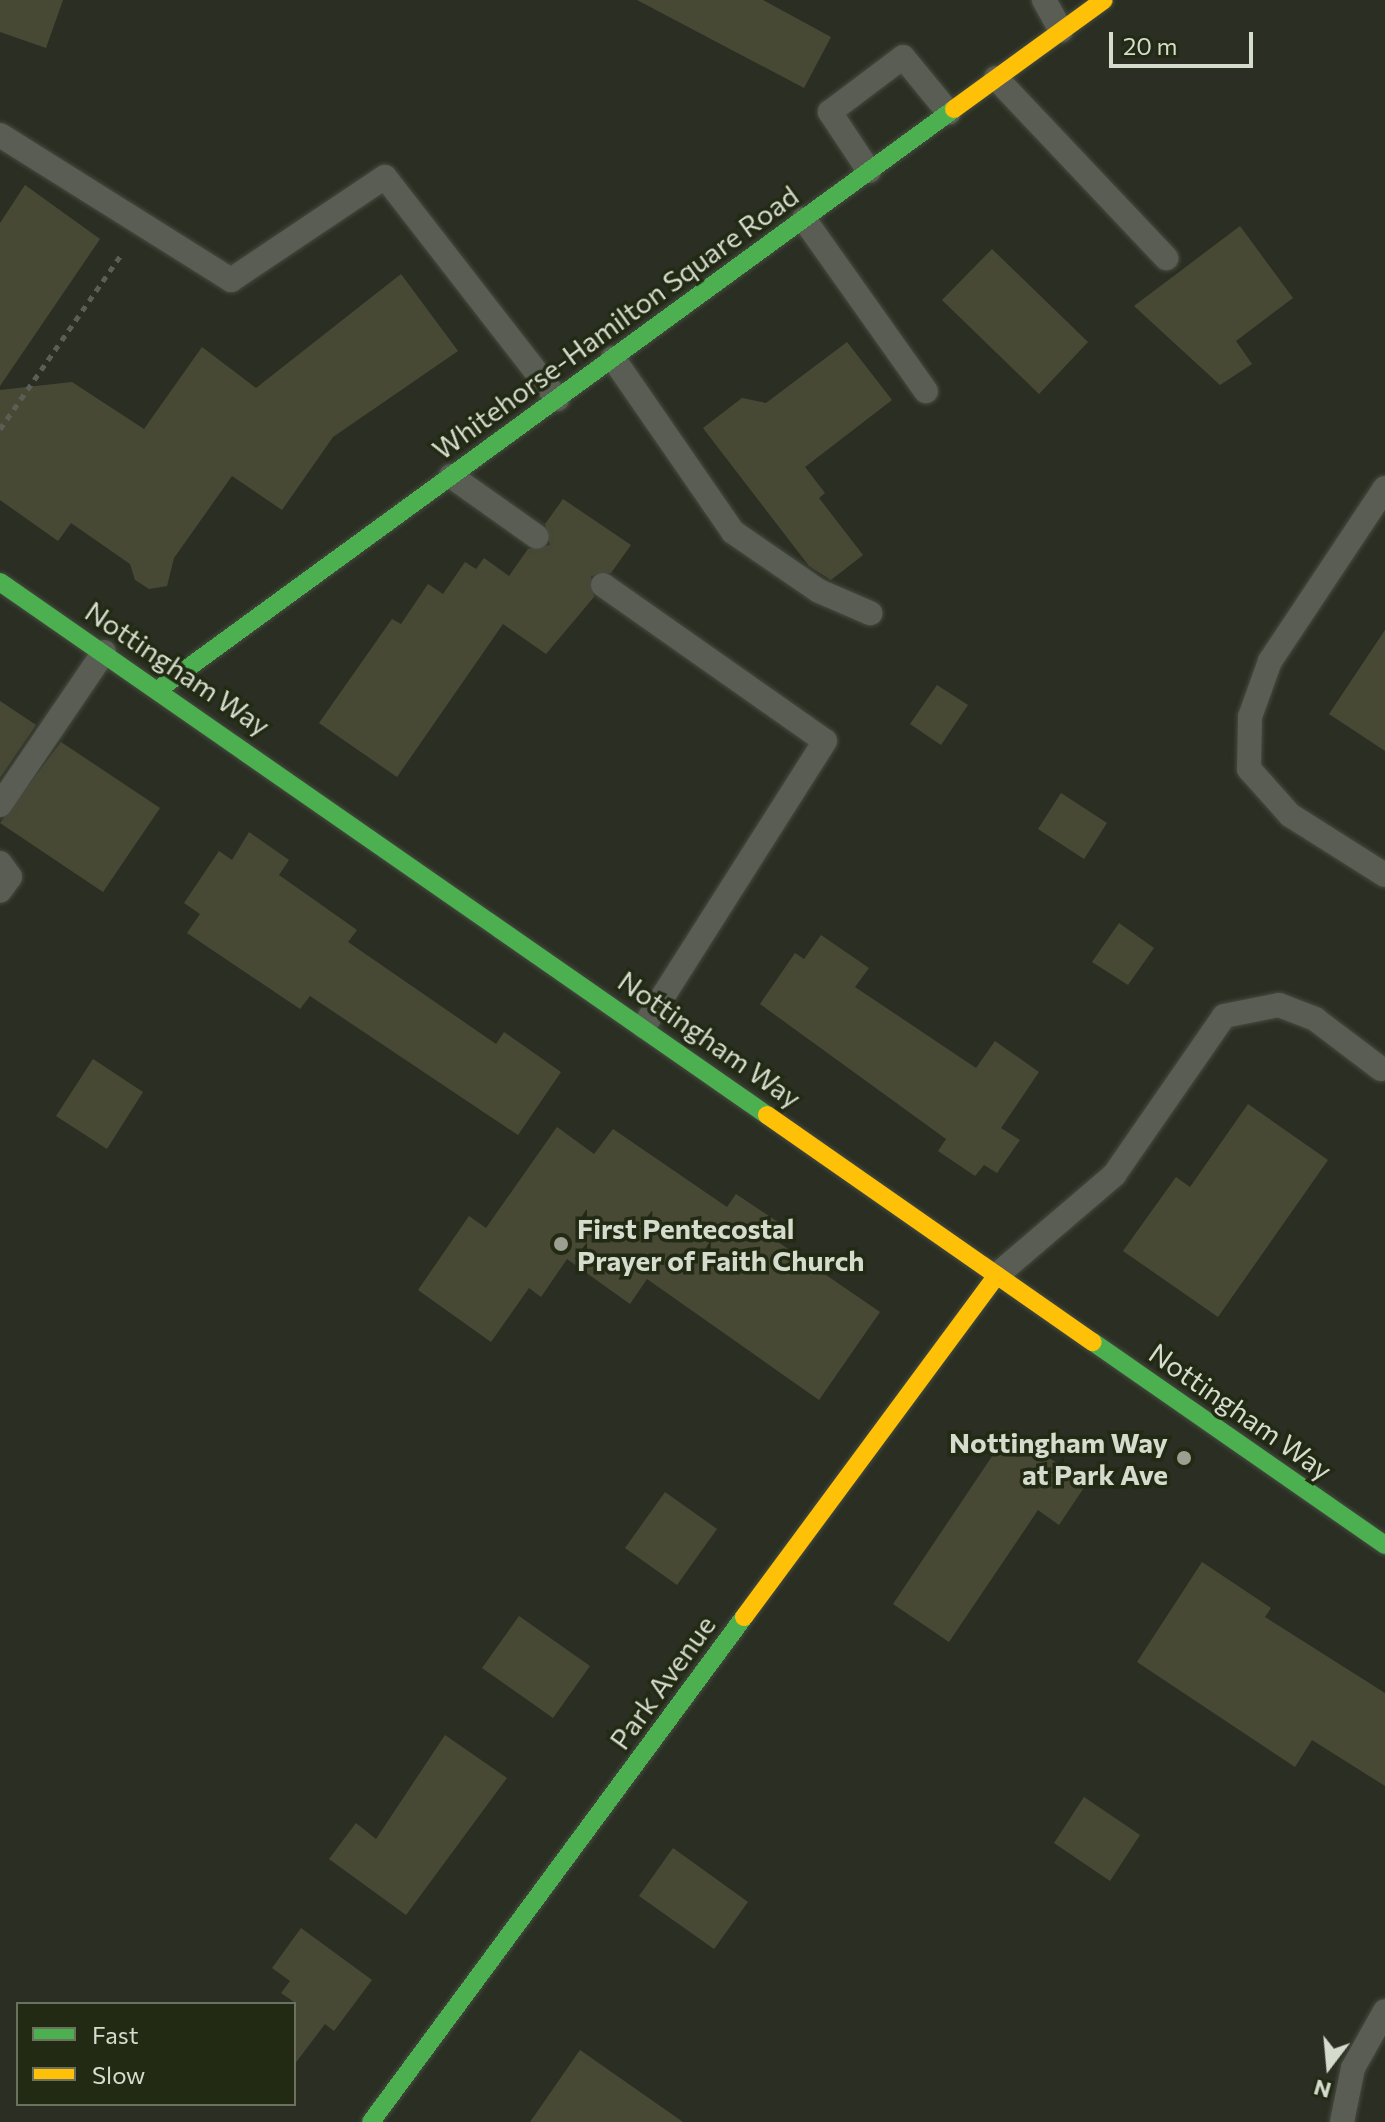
<!DOCTYPE html>
<style>
body{margin:0}
#map{position:relative;width:1385px;height:2122px;overflow:hidden;background:#2b2f23;font-family:Commissioner,sans-serif}
div>[style]{position:absolute}
.building>*{inset:0;background:#484935}
.path>*{height:5px;margin-top:-2.5px;transform-origin:0;background:repeating-linear-gradient(90deg,#5a5e54 0 6px,transparent 0 12px)}
.roads{filter:drop-shadow(0 0 2px #454a3f) drop-shadow(0 0 2px #454a3f)}
.lane>*{height:24px;margin:-12px;padding:0 12px;transform-origin:12px;border-radius:12px;background:#5a5d54}
.fast>*{height:18px;margin:-9px;padding:0 9px;transform-origin:9px;border-radius:9px;background:#4caf50}
.slow>*{height:18px;margin:-9px;padding:0 9px;transform-origin:9px;border-radius:9px;background:#ffc107}
.dots>*{width:22px;height:22px;translate:-50% -50%;box-sizing:border-box;border:4px solid #222a14;border-radius:50%}
span{translate:-50% -50%;white-space:nowrap;text-align:center;line-height:1.15;-webkit-text-stroke:7px #222a14;paint-order:stroke}
.street-label{font-size:28px;color:#d5dbcd}
.poi-label{font-size:28px;color:#d5dbcd;font-weight:700}
.left{translate:0 -50%;text-align:left}
.right{translate:-100% -50%;text-align:right}
.legend{position:absolute;left:16px;top:2002px;width:280px;height:104px;box-sizing:border-box;background:#222a14;border:2px solid #6a715e;margin:0;padding:10px 14px;list-style:none;font-size:24px;color:#d5dbcd}
.legend li{display:flex;align-items:center;gap:16px;height:40px}
.legend b{width:40px;border:2px solid #6a715e}
.north{position:absolute;left:1289px;top:2026px;width:80px;height:80px;-webkit-text-stroke:6px #222a14;paint-order:stroke;rotate:196deg;font-size:22px;font-weight:700;line-height:32px;text-align:center;color:#d5dbcd}
.north::after{content:'';display:block;margin:auto;width:28px;height:36px;background:#d5dbcd;clip-path:polygon(50% 0,100% 100%,50% 72%,0 100%)}
.scale{position:absolute;left:1109px;top:32px;width:144px;height:36px;box-sizing:border-box;border:4px solid #d5dbcd;border-top:0;padding-left:10px;font-size:24px;line-height:28px;white-space:nowrap;color:#d5dbcd;-webkit-text-stroke:6px #222a14;paint-order:stroke}
</style>
<div id="map">
<div class="building">
<div style="clip-path:polygon(0 0,63px 0,46px 48px,0 32px)"></div>
<div style="clip-path:polygon(637px 0,763px 0,831px 37px,804px 88px)"></div>
<div style="clip-path:polygon(25px 185px,100px 239px,0 386px,0 223px)"></div>
<div style="clip-path:polygon(1240px 226px,1293px 298px,1236px 341px,1252px 364px,1220px 385px,1134px 306px)"></div>
<div style="clip-path:polygon(992px 249px,1088px 342px,1039px 394px,942px 300px)"></div>
<div style="clip-path:polygon(401px 274px,458px 351px,333px 437px,282px 510px,232px 476px,174px 558px,167px 586px,149px 589px,135px 580px,130px 564px,71px 523px,58px 541px,0 500px,0 390px,72px 382px,144px 429px,202px 347px,256px 388px)"></div>
<div style="clip-path:polygon(847px 342px,892px 400px,805px 467px,825px 493px,819px 498px,863px 555px,831px 580px,809px 566px,703px 428px,742px 398px,766px 403px)"></div>
<div style="clip-path:polygon(563px 499px,631px 545px,611px 573px,591px 576px,594px 597px,546px 654px,503px 624px,397px 777px,319px 723px,392px 619px,401px 624px,428px 584px,443px 594px,465px 562px,476px 569px,484px 558px,509px 576px,528px 549px,550px 545px,545px 524px)"></div>
<div style="clip-path:polygon(1385px 630px,1385px 751px,1329px 714px)"></div>
<div style="clip-path:polygon(937px 685px,968px 705px,941px 745px,910px 724px)"></div>
<div style="clip-path:polygon(0 701px,36px 725px,0 778px)"></div>
<div style="clip-path:polygon(61px 742px,160px 808px,103px 892px,0 823px)"></div>
<div style="clip-path:polygon(1061px 793px,1107px 823px,1084px 859px,1038px 829px)"></div>
<div style="clip-path:polygon(249px 832px,289px 860px,279px 875px,357px 930px,348px 942px,496px 1044px,504px 1032px,561px 1072px,518px 1135px,310px 996px,300px 1009px,187px 933px,200px 914px,184px 903px,219px 851px,232px 860px)"></div>
<div style="clip-path:polygon(1119px 923px,1154px 948px,1128px 985px,1092px 962px)"></div>
<div style="clip-path:polygon(821px 935px,869px 968px,855px 987px,976px 1068px,995px 1041px,1039px 1072px,1001px 1128px,1020px 1140px,997px 1173px,984px 1165px,975px 1176px,938px 1151px,946px 1139px,760px 1004px,795px 953px,804px 959px)"></div>
<div style="clip-path:polygon(93px 1059px,143px 1092px,107px 1149px,56px 1116px)"></div>
<div style="clip-path:polygon(1248px 1104px,1328px 1160px,1218px 1317px,1123px 1251px,1176px 1177px,1190px 1187px)"></div>
<div style="clip-path:polygon(557px 1127px,594px 1154px,613px 1129px,727px 1207px,736px 1194px,787px 1228px,778px 1242px,880px 1312px,819px 1400px,647px 1279px,630px 1304px,567px 1259px,541px 1297px,529px 1288px,491px 1342px,418px 1290px,469px 1216px,486px 1228px)"></div>
<div style="clip-path:polygon(1009px 1431px,1087px 1483px,1059px 1525px,1038px 1510px,949px 1642px,893px 1604px)"></div>
<div style="clip-path:polygon(665px 1492px,717px 1529px,677px 1585px,625px 1548px)"></div>
<div style="clip-path:polygon(1202px 1562px,1271px 1608px,1265px 1617px,1385px 1693px,1385px 1786px,1312px 1740px,1295px 1767px,1137px 1662px)"></div>
<div style="clip-path:polygon(519px 1616px,590px 1666px,553px 1718px,482px 1668px)"></div>
<div style="clip-path:polygon(445px 1735px,507px 1778px,406px 1915px,329px 1859px,356px 1823px,376px 1839px)"></div>
<div style="clip-path:polygon(1084px 1797px,1140px 1835px,1110px 1881px,1054px 1843px)"></div>
<div style="clip-path:polygon(673px 1848px,748px 1902px,714px 1949px,639px 1896px)"></div>
<div style="clip-path:polygon(301px 1928px,372px 1980px,334px 2031px,325px 2024px,294px 2065px,294px 2002px,281px 1993px,290px 1981px,272px 1968px)"></div>
<div style="clip-path:polygon(580px 2050px,683px 2122px,530px 2122px)"></div>
</div>
<div class="path">
<div style="left:0;top:429px;width:212px;rotate:-55.2deg"></div>
</div>
<div class="roads">
<div class="lane">
<div style="left:1044px;top:0;width:35px;rotate:61deg"></div>
<div style="left:996px;top:78px;width:248px;rotate:46.6deg"></div>
<div style="left:0;top:135px;width:273px;rotate:32.1deg"></div>
<div style="left:231px;top:280px;width:185px;rotate:-33.8deg"></div>
<div style="left:385px;top:177px;width:281px;rotate:52.2deg"></div>
<div style="left:869px;top:171px;width:71px;rotate:-123.5deg"></div>
<div style="left:830px;top:112px;width:91px;rotate:-37deg"></div>
<div style="left:903px;top:57px;width:72px;rotate:50.6deg"></div>
<div style="left:804px;top:219px;width:211px;rotate:54.7deg"></div>
<div style="left:613px;top:358px;width:211px;rotate:55.4deg"></div>
<div style="left:733px;top:532px;width:104px;rotate:34.5deg"></div>
<div style="left:819px;top:591px;width:56px;rotate:23.3deg"></div>
<div style="left:451px;top:476px;width:105px;rotate:35.3deg"></div>
<div style="left:1385px;top:488px;width:208px;rotate:123.6deg"></div>
<div style="left:1270px;top:661px;width:59px;rotate:109.7deg"></div>
<div style="left:1250px;top:717px;width:52px;rotate:91.1deg"></div>
<div style="left:1249px;top:769px;width:62px;rotate:48.3deg"></div>
<div style="left:1290px;top:815px;width:112px;rotate:32.3deg"></div>
<div style="left:603px;top:585px;width:271px;rotate:35.1deg"></div>
<div style="left:825px;top:741px;width:338px;rotate:122.4deg"></div>
<div style="left:0;top:805px;width:185px;rotate:-55.8deg"></div>
<div style="left:0;top:863px;width:17px;rotate:54deg"></div>
<div style="left:10px;top:877px;width:17px;rotate:126deg"></div>
<div style="left:997px;top:1275px;width:154px;rotate:-40.5deg"></div>
<div style="left:1114px;top:1175px;width:193px;rotate:-55.3deg"></div>
<div style="left:1224px;top:1016px;width:56px;rotate:-11.3deg"></div>
<div style="left:1279px;top:1005px;width:39px;rotate:21deg"></div>
<div style="left:1315px;top:1019px;width:83px;rotate:37.1deg"></div>
<div style="left:1342px;top:2122px;width:55px;rotate:-78.5deg"></div>
<div style="left:1353px;top:2068px;width:65px;rotate:-60.7deg"></div>
</div>
<div class="fast">
<div style="left:0;top:582px;width:934px;rotate:34.8deg"></div>
<div style="left:159px;top:689px;width:984px;rotate:-36.11deg"></div>
<div style="left:1093px;top:1342px;width:356px;rotate:34.8deg"></div>
<div style="left:371px;top:2122px;width:628px;rotate:-53.55deg"></div>
</div>
<div class="slow">
<div style="left:954px;top:109px;width:185px;rotate:-36deg"></div>
<div style="left:767px;top:1115px;width:397px;rotate:34.9deg"></div>
<div style="left:744px;top:1617px;width:425px;rotate:-53.5deg"></div>
</div>
</div>
<div class="dots">
<div style="left:561px;top:1244px;background:#9a9f92"></div>
<div style="left:1184px;top:1458px;background:#9a9f92"></div>
</div>
<div class="street-label">
<span style="left:615px;top:322px;rotate:-36deg">Whitehorse-Hamilton Square Road</span>
<span style="left:178px;top:668px;rotate:34deg">Nottingham Way</span>
<span style="left:710px;top:1039px;rotate:35deg">Nottingham Way</span>
<span style="left:1241px;top:1411px;rotate:35deg">Nottingham Way</span>
<span style="left:662px;top:1682px;rotate:-54deg">Park Avenue</span>
</div>
<div class="poi-label">
<span class="left" style="left:577px;top:1244px">First Pentecostal<br>Prayer of Faith Church</span>
<span class="right" style="left:1168px;top:1458px">Nottingham Way<br>at Park Ave</span>
</div>
<ul class="legend">
<li><b style="height:10px;background:#4caf50"></b>Fast</li>
<li><b style="height:10px;background:#ffc107"></b>Slow</li>
</ul>
<div class="north">N</div>
<div class="scale">20 m</div>
</div>
